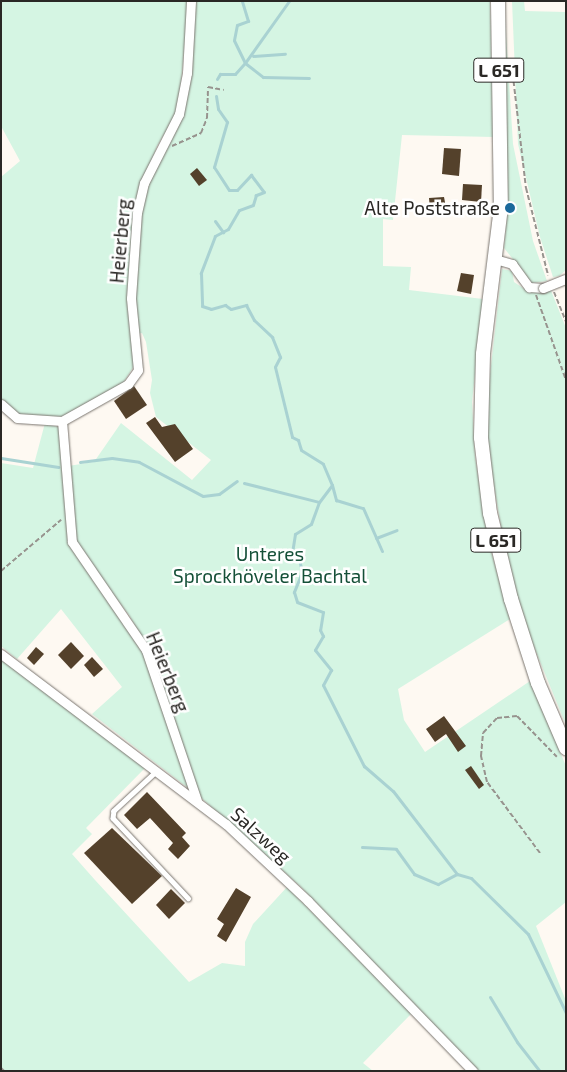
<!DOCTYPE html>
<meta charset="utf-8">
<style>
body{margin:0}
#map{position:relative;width:567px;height:1072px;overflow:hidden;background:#fef9f2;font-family:"Exo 2",sans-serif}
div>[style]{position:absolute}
.green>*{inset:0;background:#d5f5e3}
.stream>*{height:3px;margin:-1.5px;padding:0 1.5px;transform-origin:1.5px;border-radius:1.5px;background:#a9d2d2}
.building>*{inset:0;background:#54412b}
.path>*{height:2px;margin-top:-1px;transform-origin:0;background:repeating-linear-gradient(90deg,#97938e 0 5px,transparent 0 7.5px)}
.roads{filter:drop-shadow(0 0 1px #7a756f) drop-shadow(0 0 1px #7a756f)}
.service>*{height:4.5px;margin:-2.25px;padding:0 2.25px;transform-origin:2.25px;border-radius:2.25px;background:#fff}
.minor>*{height:9px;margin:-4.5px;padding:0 4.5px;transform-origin:4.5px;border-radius:4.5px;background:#fff}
.primary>*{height:14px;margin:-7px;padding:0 7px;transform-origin:7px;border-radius:7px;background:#fff}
.bridges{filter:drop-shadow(0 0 1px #7a756f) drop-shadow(0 0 1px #7a756f)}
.minor-bridge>*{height:9px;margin:-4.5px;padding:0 4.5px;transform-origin:4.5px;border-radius:4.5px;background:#fff}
.dots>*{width:14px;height:14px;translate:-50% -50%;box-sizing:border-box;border:2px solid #fff;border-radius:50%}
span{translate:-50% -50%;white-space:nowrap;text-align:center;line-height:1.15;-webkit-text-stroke:5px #fff;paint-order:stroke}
.shield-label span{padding:1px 4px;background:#fff;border:1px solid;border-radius:4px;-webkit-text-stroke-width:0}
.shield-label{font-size:18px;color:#2a2825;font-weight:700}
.poi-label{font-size:19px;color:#2a2825}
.right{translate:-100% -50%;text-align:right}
.street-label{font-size:19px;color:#2a2825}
.park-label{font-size:19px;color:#155038}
.frame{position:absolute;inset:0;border:2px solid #2a2825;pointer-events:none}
</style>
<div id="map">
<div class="green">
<div style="clip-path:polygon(1px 1px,189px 1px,178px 112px,157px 146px,137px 203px,134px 366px,123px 383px,61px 419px,12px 416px,1px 400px,1px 177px,20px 161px,1px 126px)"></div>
<div style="clip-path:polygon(193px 1px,490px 1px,494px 137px,402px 135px,393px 220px,383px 219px,383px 266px,411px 267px,409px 290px,483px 299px,472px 402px,475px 457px,489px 544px,510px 619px,398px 689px,404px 720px,425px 752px,530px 681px,566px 766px,566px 902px,536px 926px,566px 1001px,566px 1071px,478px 1071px,301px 887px,198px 795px,147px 647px,129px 615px,73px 542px,68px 466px,94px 462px,121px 423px,192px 480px,211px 460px,156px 417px,150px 393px,152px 380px,146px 342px,142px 333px,134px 334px,133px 262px,144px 189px,178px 120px)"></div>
<div style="clip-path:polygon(504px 1px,513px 144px,533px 241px,547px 281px,532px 283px,504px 248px,508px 206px)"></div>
<div style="clip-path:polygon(512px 1px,524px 1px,525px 11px,566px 12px,566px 270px,559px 276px,553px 277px,540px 237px,518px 144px)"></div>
<div style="clip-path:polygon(502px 269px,512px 271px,514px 282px,526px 290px,533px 292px,550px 288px,566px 328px,566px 725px,525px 625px,505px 551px,487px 444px,488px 392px)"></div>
<div style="clip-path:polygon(45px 423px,61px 428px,71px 544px,146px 652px,192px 791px,92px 714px,122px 687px,61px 609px,17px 659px,1px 646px,1px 463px,33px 468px)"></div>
<div style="clip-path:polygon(1px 658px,145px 768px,86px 828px,92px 834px,72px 854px,95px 880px,189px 982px,222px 963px,245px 966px,245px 942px,253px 924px,287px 887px,412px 1013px,363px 1063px,373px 1071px,1px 1071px)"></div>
</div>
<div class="stream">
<div style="left:289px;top:1px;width:76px;rotate:125.4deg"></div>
<div style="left:245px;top:63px;width:23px;rotate:38deg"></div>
<div style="left:263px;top:77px;width:46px;rotate:1.2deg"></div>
<div style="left:253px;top:56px;width:32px;rotate:-4deg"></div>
<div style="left:217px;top:79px;width:6px;rotate:-59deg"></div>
<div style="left:220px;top:74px;width:15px"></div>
<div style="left:235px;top:74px;width:15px;rotate:-48deg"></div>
<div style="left:245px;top:63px;width:25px;rotate:-116deg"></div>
<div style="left:234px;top:40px;width:15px;rotate:-79deg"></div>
<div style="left:237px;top:25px;width:12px;rotate:-20deg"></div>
<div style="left:248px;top:21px;width:21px;rotate:-107deg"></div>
<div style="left:216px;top:96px;width:13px;rotate:81deg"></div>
<div style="left:218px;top:109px;width:16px;rotate:55deg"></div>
<div style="left:227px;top:122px;width:47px;rotate:106.1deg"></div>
<div style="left:214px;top:167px;width:27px;rotate:57deg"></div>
<div style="left:229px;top:190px;width:8px"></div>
<div style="left:237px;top:190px;width:21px;rotate:-47deg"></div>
<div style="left:251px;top:175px;width:21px;rotate:53deg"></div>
<div style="left:264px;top:192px;width:9px;rotate:159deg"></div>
<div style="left:256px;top:195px;width:10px;rotate:107deg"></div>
<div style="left:253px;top:205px;width:15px;rotate:160deg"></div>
<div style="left:239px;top:210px;width:22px;rotate:120deg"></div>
<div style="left:228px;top:229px;width:15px;rotate:152deg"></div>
<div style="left:215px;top:236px;width:40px;rotate:111deg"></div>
<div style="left:201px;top:273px;width:33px;rotate:88deg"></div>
<div style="left:202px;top:306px;width:9px;rotate:18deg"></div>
<div style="left:211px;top:309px;width:15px;rotate:-16deg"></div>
<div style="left:225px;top:305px;width:7px;rotate:34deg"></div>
<div style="left:231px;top:309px;width:16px;rotate:-15deg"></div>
<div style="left:246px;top:305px;width:17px;rotate:62deg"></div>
<div style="left:254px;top:320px;width:25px;rotate:43deg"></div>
<div style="left:272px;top:337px;width:22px;rotate:68deg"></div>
<div style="left:280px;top:357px;width:11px;rotate:117deg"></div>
<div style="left:275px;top:367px;width:72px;rotate:76.3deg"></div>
<div style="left:292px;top:437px;width:7px;rotate:27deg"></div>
<div style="left:298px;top:440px;width:10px;rotate:73deg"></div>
<div style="left:301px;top:450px;width:26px;rotate:32deg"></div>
<div style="left:323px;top:464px;width:23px;rotate:67deg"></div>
<div style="left:332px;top:485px;width:21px;rotate:127deg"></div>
<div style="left:319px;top:502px;width:23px;rotate:110deg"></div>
<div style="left:311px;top:524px;width:19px;rotate:148deg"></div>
<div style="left:295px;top:534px;width:19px;rotate:99deg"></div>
<div style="left:292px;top:553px;width:9px;rotate:41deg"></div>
<div style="left:299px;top:559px;width:13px;rotate:77deg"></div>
<div style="left:302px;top:572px;width:22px;rotate:112deg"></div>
<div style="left:294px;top:592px;width:10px;rotate:73deg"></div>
<div style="left:297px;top:602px;width:28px;rotate:21deg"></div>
<div style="left:323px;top:612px;width:18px;rotate:99deg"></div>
<div style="left:320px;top:630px;width:7px;rotate:63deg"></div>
<div style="left:323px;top:636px;width:16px;rotate:120deg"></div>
<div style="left:315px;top:650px;width:26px;rotate:51deg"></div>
<div style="left:331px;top:670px;width:17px;rotate:118deg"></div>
<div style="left:323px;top:685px;width:91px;rotate:63.2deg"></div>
<div style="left:364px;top:766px;width:38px;rotate:41deg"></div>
<div style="left:393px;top:791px;width:105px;rotate:52.4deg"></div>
<div style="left:457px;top:874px;width:15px;rotate:16deg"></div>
<div style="left:471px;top:878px;width:80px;rotate:44.5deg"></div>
<div style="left:528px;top:934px;width:88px;rotate:64.3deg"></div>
<div style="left:215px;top:221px;width:14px;rotate:54deg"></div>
<div style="left:1px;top:458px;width:58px;rotate:9deg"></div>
<div style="left:80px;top:462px;width:32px;rotate:-7deg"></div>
<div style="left:112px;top:458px;width:27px;rotate:8deg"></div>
<div style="left:139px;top:462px;width:72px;rotate:28deg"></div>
<div style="left:203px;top:496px;width:16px;rotate:-7deg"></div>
<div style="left:219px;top:494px;width:22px;rotate:-36deg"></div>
<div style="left:244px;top:483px;width:77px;rotate:14.2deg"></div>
<div style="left:332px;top:485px;width:16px;rotate:75deg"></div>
<div style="left:336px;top:500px;width:28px;rotate:17deg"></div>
<div style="left:363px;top:508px;width:47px;rotate:66.2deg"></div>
<div style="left:376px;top:538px;width:22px;rotate:-21deg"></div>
<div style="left:362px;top:847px;width:34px;rotate:3deg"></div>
<div style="left:396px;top:849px;width:31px;rotate:54deg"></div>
<div style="left:414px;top:874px;width:26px;rotate:23deg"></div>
<div style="left:438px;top:884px;width:21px;rotate:-28deg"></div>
<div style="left:490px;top:997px;width:52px;rotate:59deg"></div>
<div style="left:517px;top:1042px;width:37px;rotate:52deg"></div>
</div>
<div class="building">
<div style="clip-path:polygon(444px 148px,461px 149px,459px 176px,442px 174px)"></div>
<div style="clip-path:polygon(197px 168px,207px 180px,199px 186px,190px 174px)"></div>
<div style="clip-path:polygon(463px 184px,482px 185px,481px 202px,462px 200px)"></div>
<div style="clip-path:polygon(444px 197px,446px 208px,430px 209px,429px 198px)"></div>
<div style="clip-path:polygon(461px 273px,474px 275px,471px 294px,457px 291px)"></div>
<div style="clip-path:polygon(134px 386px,147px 405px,126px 419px,114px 401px)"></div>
<div style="clip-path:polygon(155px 417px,162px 427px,175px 424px,193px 449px,175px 462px,146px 423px)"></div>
<div style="clip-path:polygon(71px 642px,84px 656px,71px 669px,58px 655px)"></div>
<div style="clip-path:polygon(36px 647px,44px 654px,34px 665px,27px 658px)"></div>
<div style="clip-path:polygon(92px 657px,103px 669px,94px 677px,84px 665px)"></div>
<div style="clip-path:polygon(444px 716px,466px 746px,458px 752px,446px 734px,435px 742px,426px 729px)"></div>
<div style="clip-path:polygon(471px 766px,484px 785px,479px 789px,465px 770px)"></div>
<div style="clip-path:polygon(147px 792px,186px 833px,182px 837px,190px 846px,178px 859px,168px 849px,173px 843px,150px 818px,137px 829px,124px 815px)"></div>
<div style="clip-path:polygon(112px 828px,162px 876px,132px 904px,84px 853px)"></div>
<div style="clip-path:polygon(236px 888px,251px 897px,226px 942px,217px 936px,224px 924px,217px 919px)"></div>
<div style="clip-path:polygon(171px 889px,185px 903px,169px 919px,156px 905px)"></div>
</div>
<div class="path">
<div style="left:511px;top:59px;width:130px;rotate:83.4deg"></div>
<div style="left:526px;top:188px;width:90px;rotate:75.8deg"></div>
<div style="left:172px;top:146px;width:32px;rotate:-24deg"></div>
<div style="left:201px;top:133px;width:16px;rotate:-68deg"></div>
<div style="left:207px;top:118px;width:31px;rotate:-88deg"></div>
<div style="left:208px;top:87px;width:16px;rotate:11deg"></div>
<div style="left:554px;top:292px;width:32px;rotate:68deg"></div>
<div style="left:536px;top:295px;width:90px;rotate:70.6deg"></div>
<div style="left:1px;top:571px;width:79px;rotate:-40.4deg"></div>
<div style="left:540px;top:853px;width:89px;rotate:-126.7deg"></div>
<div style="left:487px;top:782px;width:27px;rotate:-103deg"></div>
<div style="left:481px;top:756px;width:23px;rotate:-85deg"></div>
<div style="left:483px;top:733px;width:21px;rotate:-47deg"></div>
<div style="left:497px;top:718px;width:20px;rotate:-6deg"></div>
<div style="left:517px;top:716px;width:57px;rotate:45.7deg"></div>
<div style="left:1px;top:1068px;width:4px;rotate:45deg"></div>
</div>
<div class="roads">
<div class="service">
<div style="left:157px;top:771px;width:59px;rotate:137.1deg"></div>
<div style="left:114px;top:811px;width:7px;rotate:98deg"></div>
<div style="left:113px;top:818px;width:110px;rotate:46.8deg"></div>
</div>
<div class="minor">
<div style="left:495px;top:259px;width:18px;rotate:16deg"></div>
<div style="left:512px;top:264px;width:29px;rotate:54deg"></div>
<div style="left:529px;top:287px;width:14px;rotate:4deg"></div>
<div style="left:1px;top:404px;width:21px;rotate:41deg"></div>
<div style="left:17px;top:418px;width:45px;rotate:3.8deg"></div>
<div style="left:62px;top:421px;width:121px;rotate:85.3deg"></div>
<div style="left:72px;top:542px;width:131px;rotate:55.6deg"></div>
<div style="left:146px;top:650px;width:159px;rotate:71.3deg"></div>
<div style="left:62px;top:421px;width:76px;rotate:-29.3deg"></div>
<div style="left:128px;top:384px;width:17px;rotate:-54deg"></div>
<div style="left:138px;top:370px;width:72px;rotate:-95.6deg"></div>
<div style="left:131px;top:298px;width:85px;rotate:-86deg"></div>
<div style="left:137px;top:213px;width:31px;rotate:-77deg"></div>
<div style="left:144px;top:183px;width:77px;rotate:-63.1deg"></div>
<div style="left:179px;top:114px;width:42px;rotate:-79deg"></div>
<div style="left:187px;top:73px;width:72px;rotate:-86.8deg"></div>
<div style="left:1px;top:654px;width:282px;rotate:37.1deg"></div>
<div style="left:226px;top:824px;width:112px;rotate:43.2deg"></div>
<div style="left:308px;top:901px;width:237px;rotate:45.9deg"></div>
</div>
<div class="primary">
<div style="left:498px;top:1px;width:206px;rotate:89.2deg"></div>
<div style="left:501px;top:207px;width:148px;rotate:97deg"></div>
<div style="left:483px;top:354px;width:84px;rotate:91.4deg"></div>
<div style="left:481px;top:438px;width:76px;rotate:83.2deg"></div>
<div style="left:490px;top:513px;width:89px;rotate:76.3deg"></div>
<div style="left:511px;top:599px;width:88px;rotate:72.2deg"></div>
<div style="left:538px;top:683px;width:71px;rotate:66.7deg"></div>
</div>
</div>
<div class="bridges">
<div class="minor-bridge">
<div style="left:543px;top:288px;width:24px;rotate:-22deg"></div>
</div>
</div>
<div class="dots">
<div style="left:510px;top:208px;background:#1b699b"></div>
</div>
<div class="shield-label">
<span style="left:499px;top:70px">L 651</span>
<span style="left:496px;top:540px">L 651</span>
</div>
<div class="poi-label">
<span class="right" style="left:500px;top:208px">Alte Poststraße</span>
</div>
<div class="street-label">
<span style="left:120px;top:241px;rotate:-85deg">Heierberg</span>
<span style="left:168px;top:672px;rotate:68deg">Heierberg</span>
<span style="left:261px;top:835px;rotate:42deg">Salzweg</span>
</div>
<div class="park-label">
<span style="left:270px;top:565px">Unteres<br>Sprockhöveler Bachtal</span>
</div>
<div class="frame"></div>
</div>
